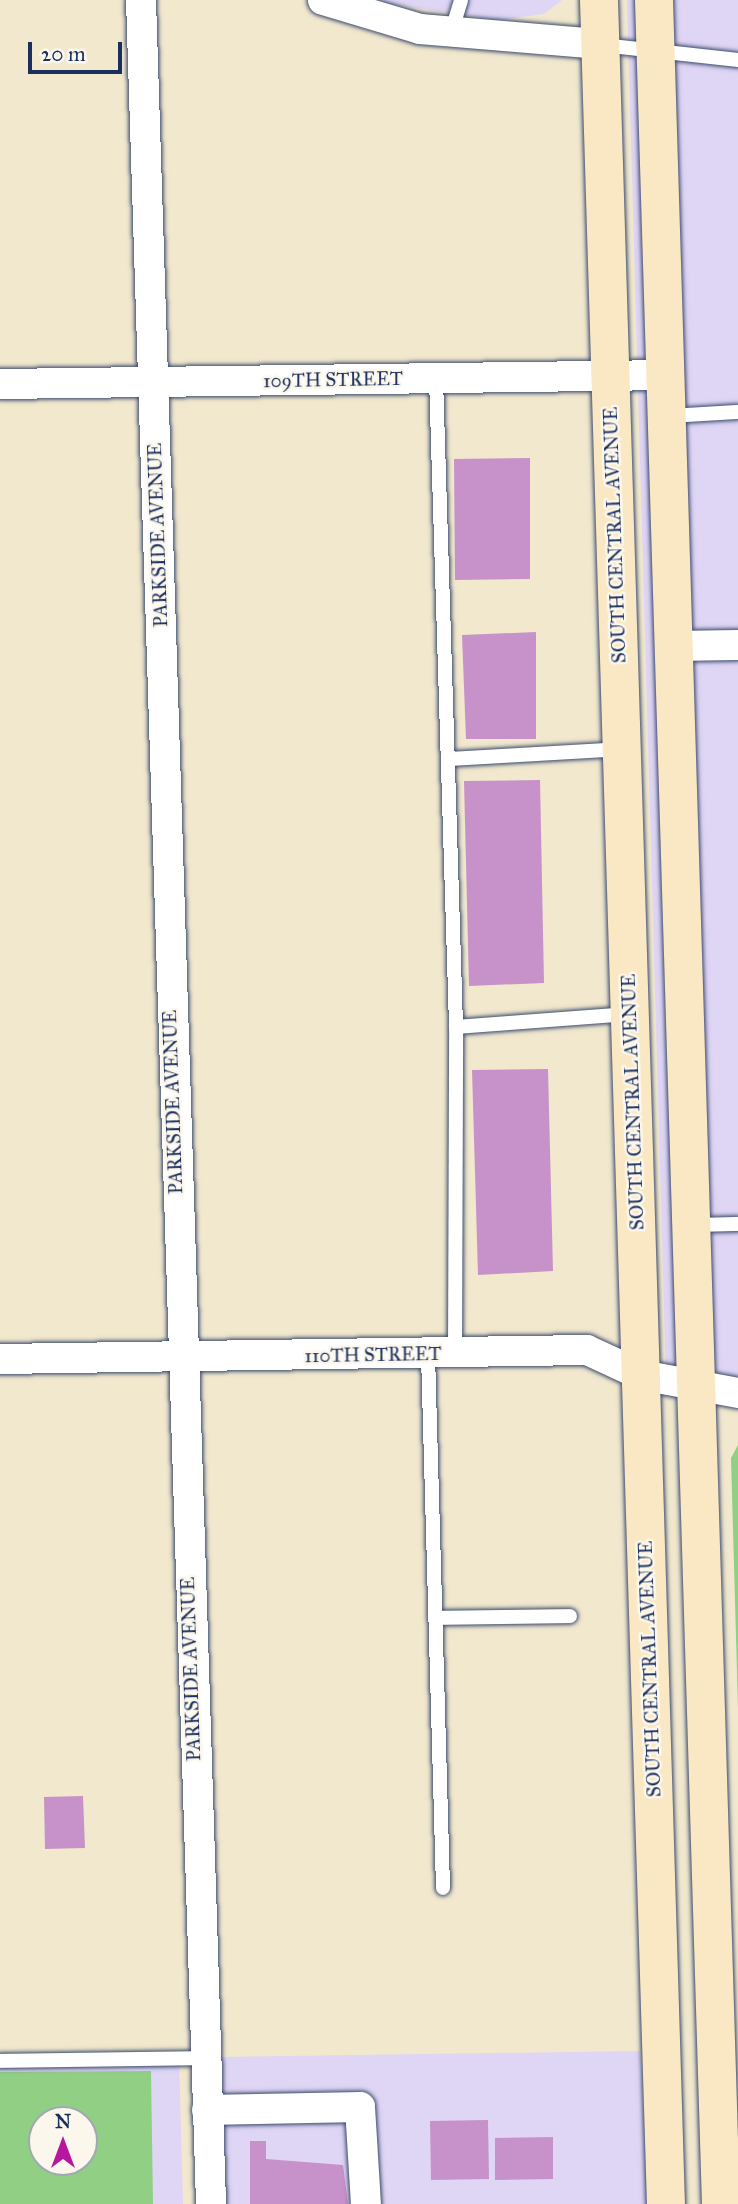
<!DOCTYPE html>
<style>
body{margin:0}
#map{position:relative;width:738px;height:2204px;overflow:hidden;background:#f1e8ce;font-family:"IM FELL Great Primer",serif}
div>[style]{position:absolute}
.built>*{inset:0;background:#dfd5f5}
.green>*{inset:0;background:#91cf85}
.building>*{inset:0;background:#c792c9}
.roads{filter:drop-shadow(0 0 2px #3b4b6f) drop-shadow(0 0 2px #3b4b6f)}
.lane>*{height:14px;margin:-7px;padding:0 7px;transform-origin:7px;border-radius:7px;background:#fff}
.street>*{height:30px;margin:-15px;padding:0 15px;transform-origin:15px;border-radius:15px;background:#fff}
.secondary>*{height:38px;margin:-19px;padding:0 19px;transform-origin:19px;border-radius:19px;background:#fae7c3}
span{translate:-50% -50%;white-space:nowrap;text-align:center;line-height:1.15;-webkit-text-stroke:5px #fbf7ec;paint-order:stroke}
.street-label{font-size:19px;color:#1b2f5e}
.north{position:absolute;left:28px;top:2106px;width:70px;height:70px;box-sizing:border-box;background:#fbf7ec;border:2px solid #a1a7b3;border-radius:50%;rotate:0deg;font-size:19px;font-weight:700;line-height:28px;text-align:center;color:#1b2f5e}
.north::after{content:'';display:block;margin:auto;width:24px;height:32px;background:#b5179e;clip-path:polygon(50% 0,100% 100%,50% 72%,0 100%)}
.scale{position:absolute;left:28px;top:42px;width:94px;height:32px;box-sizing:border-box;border:4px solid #1b2f5e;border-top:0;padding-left:9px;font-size:21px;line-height:24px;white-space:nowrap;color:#1b2f5e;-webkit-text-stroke:5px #fbf7ec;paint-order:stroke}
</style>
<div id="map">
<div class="built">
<div style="clip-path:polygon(363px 0,562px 0,544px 14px,498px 20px)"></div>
<div style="clip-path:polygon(627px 0,738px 0,738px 1392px,666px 1377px)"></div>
<div style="clip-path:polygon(640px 2051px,649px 2204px,221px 2204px,219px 2057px)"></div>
<div style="clip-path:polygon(evenodd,179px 2058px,183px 2204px,0 2204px,0 2061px,179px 2058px,42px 2120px,84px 2120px,84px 2162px,42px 2162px,42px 2120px)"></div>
</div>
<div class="green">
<div style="clip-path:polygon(738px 1445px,738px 1708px,731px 1458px)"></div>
<div style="clip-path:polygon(evenodd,151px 2071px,153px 2204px,0 2204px,0 2072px,151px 2071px,84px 2120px,84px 2162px,42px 2162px,42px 2120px,84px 2120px)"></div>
</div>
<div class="building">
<div style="clip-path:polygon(530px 458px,530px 579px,455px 580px,454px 459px)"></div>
<div style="clip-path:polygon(536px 632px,536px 739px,466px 739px,462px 635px)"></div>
<div style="clip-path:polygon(540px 780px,544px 983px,469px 986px,464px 781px)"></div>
<div style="clip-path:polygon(548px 1069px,553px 1271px,478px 1275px,472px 1070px)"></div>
<div style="clip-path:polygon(83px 1796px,85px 1848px,45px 1849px,44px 1797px)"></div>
<div style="clip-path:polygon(488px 2120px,489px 2179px,431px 2180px,430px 2121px)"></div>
<div style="clip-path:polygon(553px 2137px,553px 2179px,495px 2180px,495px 2138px)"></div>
<div style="clip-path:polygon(250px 2141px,266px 2141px,266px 2159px,343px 2165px,348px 2204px,250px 2204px)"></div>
</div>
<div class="roads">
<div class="lane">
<div style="left:451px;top:33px;width:34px;rotate:-73deg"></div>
<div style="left:602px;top:45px;width:137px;rotate:6.3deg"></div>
<div style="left:436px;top:378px;width:649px;rotate:88.23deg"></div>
<div style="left:456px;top:1027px;width:173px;rotate:-4.3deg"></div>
<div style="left:668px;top:416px;width:70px;rotate:-3.3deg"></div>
<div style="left:448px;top:759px;width:173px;rotate:-3.3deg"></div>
<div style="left:693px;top:1225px;width:45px;rotate:-1.3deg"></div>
<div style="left:455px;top:1353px;width:326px;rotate:-89.8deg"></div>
<div style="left:428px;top:1354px;width:534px;rotate:88.39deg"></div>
<div style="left:435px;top:1618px;width:135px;rotate:-0.8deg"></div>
<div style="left:0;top:2061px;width:205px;rotate:-0.8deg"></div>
</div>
<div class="street">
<div style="left:141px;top:0;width:2205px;rotate:88.18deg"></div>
<div style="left:323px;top:0;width:101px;rotate:16.6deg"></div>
<div style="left:420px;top:29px;width:181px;rotate:4.8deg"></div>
<div style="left:0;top:384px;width:666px;rotate:-0.77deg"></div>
<div style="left:674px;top:646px;width:64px;rotate:-0.9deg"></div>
<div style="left:0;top:1359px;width:587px;rotate:-0.88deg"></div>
<div style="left:587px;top:1350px;width:60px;rotate:24.8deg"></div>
<div style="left:641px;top:1375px;width:99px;rotate:10.5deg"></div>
<div style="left:207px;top:2110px;width:153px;rotate:-1.1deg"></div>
<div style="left:360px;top:2107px;width:97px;rotate:86.5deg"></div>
</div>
<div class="secondary">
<div style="left:599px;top:0;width:2205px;rotate:88.26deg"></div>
<div style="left:654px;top:0;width:2205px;rotate:88.26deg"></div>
</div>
</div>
<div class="street-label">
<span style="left:333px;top:380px;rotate:-1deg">109TH STREET</span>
<span style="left:158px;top:535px;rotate:-92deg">PARKSIDE AVENUE</span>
<span style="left:615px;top:535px;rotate:-92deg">SOUTH CENTRAL AVENUE</span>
<span style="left:173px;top:1102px;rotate:-92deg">PARKSIDE AVENUE</span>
<span style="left:633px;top:1102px;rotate:-92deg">SOUTH CENTRAL AVENUE</span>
<span style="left:373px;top:1355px;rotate:-1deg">110TH STREET</span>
<span style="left:191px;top:1669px;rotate:-92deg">PARKSIDE AVENUE</span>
<span style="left:650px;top:1669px;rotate:-92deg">SOUTH CENTRAL AVENUE</span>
</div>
<div class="north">N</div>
<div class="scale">20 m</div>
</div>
